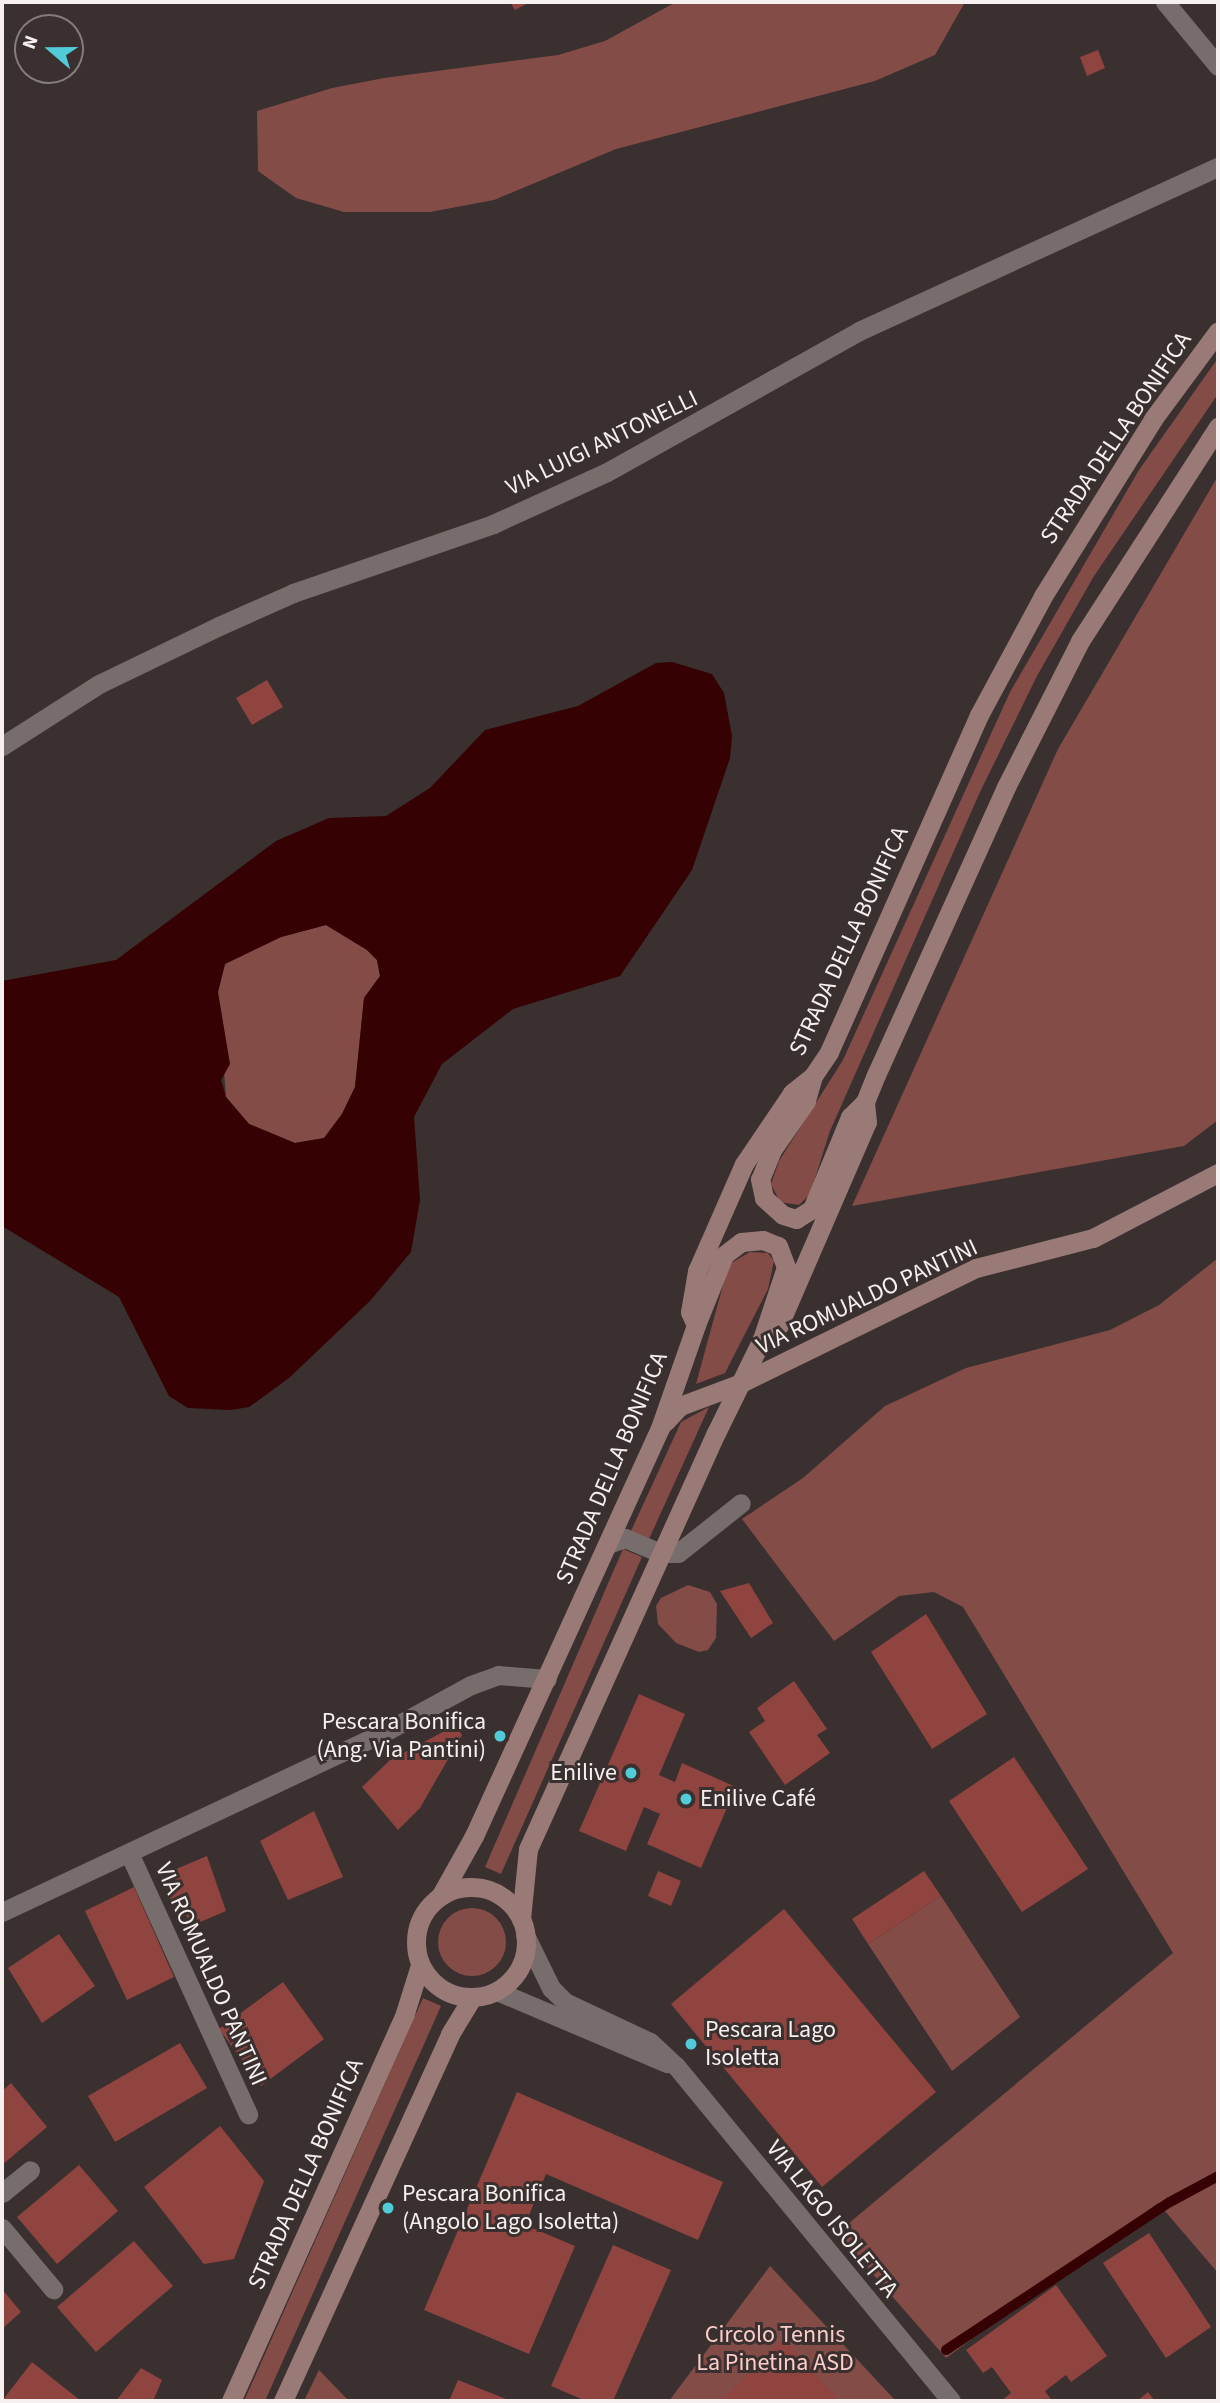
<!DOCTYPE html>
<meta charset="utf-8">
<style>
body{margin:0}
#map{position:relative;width:1220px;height:2403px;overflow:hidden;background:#39302f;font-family:"Source Sans 3",sans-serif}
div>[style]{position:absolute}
.green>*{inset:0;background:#834c47}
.round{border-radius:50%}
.water>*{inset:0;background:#360103}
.stream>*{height:10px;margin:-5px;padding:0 5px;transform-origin:5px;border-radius:5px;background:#360103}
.building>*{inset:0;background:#90443f}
.pedestrian>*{height:19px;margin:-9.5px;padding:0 9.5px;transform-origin:9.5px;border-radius:9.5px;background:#776d6c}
.minor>*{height:19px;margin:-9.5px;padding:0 9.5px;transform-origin:9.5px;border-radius:9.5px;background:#776d6c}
.secondary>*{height:19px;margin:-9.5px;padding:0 9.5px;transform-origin:9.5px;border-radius:9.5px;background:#9a7a76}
.secondary>.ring{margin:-9.5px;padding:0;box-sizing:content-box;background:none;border:19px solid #9a7a76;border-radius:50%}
.dots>*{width:19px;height:19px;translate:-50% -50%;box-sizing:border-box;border:4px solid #39302f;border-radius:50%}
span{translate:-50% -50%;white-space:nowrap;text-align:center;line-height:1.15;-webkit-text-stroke:6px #39302f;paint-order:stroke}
.street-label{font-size:24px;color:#f6f0ef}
.poi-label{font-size:24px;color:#f6f0ef}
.right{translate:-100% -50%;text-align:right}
.left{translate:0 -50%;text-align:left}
.park-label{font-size:24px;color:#fccdc8}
.frame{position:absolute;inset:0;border:4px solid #f6f0ef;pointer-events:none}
.north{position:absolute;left:14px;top:14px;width:70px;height:70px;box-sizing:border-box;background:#39302f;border:2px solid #857d7c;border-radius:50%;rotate:290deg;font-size:19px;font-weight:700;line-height:28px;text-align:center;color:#f6f0ef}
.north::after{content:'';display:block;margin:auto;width:24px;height:32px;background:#52cbd9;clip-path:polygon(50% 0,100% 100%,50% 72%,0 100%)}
</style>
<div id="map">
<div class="green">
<div style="clip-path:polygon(676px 2px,965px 2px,935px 55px,875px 81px,616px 149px,494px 200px,430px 212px,344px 212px,296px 198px,258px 171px,257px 111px,332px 88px,384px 78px,558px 55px,605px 41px)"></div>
<div style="clip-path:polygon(1218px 358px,1218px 394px,1094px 576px,1037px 676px,980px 792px,830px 1131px,810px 1194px,799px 1205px,780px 1202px,771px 1184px,779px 1161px,843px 1060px,1010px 692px,1139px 470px)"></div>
<div style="clip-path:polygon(1218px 476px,1218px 1120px,1184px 1146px,852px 1206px,1058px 749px)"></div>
<div style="clip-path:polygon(326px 925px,367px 950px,377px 960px,380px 976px,364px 998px,355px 1087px,342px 1114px,324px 1138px,295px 1143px,249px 1124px,226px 1097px,218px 992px,225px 964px,281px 937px)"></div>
<div style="clip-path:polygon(750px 1252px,768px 1253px,774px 1261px,768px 1289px,725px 1373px,696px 1384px,726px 1274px,731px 1263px)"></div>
<div style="clip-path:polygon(1218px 1258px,1218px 2273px,1158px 2203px,946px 2358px,837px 2233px,1173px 1953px,963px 1607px,934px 1592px,899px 1596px,834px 1641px,742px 1519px,803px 1478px,885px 1406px,966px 1368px,1110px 1330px,1159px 1305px)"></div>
<div style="clip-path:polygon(709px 1407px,649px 1539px,631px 1531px,681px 1422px)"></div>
<div style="clip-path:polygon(623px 1549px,642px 1557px,501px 1874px,485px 1867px)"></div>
<div style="clip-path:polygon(688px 1585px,710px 1592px,717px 1604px,716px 1638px,708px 1650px,699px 1652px,676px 1643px,658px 1624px,656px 1606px,661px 1598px)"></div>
<div style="clip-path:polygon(941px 1896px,1020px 2017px,952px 2071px,868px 1944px)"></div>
<div class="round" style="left:438px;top:1908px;width:68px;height:68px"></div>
<div style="clip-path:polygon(423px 1998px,441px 2006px,265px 2401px,244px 2401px)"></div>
<div style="clip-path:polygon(770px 2266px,894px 2399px,891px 2401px,669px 2401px)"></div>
<div style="clip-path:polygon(319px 2370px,349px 2401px,304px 2401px)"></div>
</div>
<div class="water">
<div style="clip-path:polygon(evenodd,672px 662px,712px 674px,724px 693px,732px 736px,730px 758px,692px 870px,620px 976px,513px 1009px,442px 1064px,414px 1117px,420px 1200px,411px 1252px,370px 1301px,289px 1378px,249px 1407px,231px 1410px,188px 1408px,169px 1396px,119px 1297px,2px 1226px,2px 981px,116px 960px,276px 841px,329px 818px,386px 816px,430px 788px,485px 730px,578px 706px,656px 663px,672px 662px,326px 925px,367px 950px,377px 960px,380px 976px,364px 998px,355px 1087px,342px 1114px,324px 1138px,295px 1143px,249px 1124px,226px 1097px,221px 1080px,230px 1064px,218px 992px,225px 964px,281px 937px,326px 925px)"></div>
</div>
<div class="stream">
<div style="left:946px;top:2350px;width:268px;rotate:-33.5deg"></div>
<div style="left:1170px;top:2202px;width:55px;rotate:-28.4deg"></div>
</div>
<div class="building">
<div style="clip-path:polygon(510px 2px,530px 2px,515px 10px)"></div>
<div style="clip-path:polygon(1098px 50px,1105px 68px,1087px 76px,1080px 57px)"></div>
<div style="clip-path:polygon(267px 680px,283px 707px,252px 725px,236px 698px)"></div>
<div style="clip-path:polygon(749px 1583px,773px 1623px,751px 1638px,720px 1591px)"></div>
<div style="clip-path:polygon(926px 1614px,987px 1714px,932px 1749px,871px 1652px)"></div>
<div style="clip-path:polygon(794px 1681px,827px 1729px,817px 1735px,830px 1753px,785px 1785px,749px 1732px,765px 1721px,757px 1708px)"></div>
<div style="clip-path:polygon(639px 1694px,685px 1714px,659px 1775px,675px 1782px,682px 1763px,736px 1787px,701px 1868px,647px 1844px,660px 1814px,644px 1807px,626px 1851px,579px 1831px)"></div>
<div style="clip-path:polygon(456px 1725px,462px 1735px,420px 1808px,398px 1830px,362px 1787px,390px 1760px)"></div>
<div style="clip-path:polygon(1014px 1757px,1088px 1869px,1022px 1912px,949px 1801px)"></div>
<div style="clip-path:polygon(314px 1811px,343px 1877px,288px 1900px,260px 1841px)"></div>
<div style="clip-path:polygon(207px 1856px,226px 1911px,191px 1926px,186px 1915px,177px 1920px,162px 1875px)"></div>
<div style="clip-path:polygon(658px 1871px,681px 1881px,671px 1906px,648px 1896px)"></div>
<div style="clip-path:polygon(924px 1871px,941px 1896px,868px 1944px,852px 1919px)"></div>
<div style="clip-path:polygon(134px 1887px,174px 1977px,127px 2000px,85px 1911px)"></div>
<div style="clip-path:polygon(784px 1909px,936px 2092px,822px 2187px,671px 2004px)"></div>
<div style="clip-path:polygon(59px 1934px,95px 1986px,42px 2023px,8px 1968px)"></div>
<div style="clip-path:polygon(283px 1982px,324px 2039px,261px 2086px,219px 2029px)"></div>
<div style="clip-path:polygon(180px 2043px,207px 2088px,115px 2142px,88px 2096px)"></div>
<div style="clip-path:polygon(11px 2083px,47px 2127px,2px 2165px,2px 2091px)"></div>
<div style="clip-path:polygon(517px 2092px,723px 2182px,698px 2240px,546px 2174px,525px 2225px,575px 2246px,529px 2354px,424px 2310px)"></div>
<div style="clip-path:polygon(220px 2126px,264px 2181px,234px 2259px,204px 2264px,144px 2187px)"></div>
<div style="clip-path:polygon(79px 2165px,118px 2211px,57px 2264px,17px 2217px)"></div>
<div style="clip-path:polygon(1149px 2233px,1211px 2327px,1166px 2358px,1103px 2263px)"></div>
<div style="clip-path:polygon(134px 2241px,173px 2286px,96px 2352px,57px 2307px)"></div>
<div style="clip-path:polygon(613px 2245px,671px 2270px,613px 2401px,586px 2401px,551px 2386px)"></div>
<div style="clip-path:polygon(1056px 2285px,1107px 2356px,1071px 2382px,1066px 2375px,1045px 2391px,1052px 2401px,1001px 2401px,1011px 2393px,992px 2367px,983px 2373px,966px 2350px)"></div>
<div style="clip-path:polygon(2px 2289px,21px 2312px,2px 2329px)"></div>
<div style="clip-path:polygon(783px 2339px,840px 2401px,721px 2401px)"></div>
<div style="clip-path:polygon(32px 2362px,81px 2401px,2px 2401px)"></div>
<div style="clip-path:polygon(141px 2368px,162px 2380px,153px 2401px,116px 2401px)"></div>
<div style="clip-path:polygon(458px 2380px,511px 2401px,449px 2401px)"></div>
<div style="clip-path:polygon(1148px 2392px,1155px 2401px,1137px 2401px)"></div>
</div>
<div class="pedestrian">
<div style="left:1165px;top:2px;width:83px;rotate:50.4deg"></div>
<div style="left:2px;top:746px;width:115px;rotate:-32.6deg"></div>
<div style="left:99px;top:684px;width:133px;rotate:-25.8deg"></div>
<div style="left:219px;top:626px;width:81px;rotate:-24deg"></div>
<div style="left:293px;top:593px;width:212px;rotate:-19deg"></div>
<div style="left:493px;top:524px;width:125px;rotate:-24.5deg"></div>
<div style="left:607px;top:472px;width:289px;rotate:-29.2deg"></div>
<div style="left:859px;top:331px;width:395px;rotate:-24.6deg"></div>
</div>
<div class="minor">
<div style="left:608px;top:1544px;width:18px;rotate:-19deg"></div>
<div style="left:625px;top:1538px;width:39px;rotate:23deg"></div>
<div style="left:661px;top:1553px;width:17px"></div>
<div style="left:678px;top:1553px;width:80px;rotate:-38.4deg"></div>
<div style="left:130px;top:1855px;width:285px;rotate:65.5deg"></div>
<div style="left:2px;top:1912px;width:419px;rotate:-25.2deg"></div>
<div style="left:381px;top:1734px;width:102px;rotate:-28.6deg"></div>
<div style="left:471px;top:1685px;width:29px;rotate:-20deg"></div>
<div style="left:498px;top:1675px;width:49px;rotate:4.7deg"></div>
<div style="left:525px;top:1935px;width:59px;rotate:63.9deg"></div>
<div style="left:551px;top:1988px;width:20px;rotate:45deg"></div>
<div style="left:565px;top:2002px;width:94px;rotate:25.2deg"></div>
<div style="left:650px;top:2042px;width:35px;rotate:43deg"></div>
<div style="left:676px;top:2066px;width:433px;rotate:50.6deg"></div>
<div style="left:497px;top:1991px;width:185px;rotate:23deg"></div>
<div style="left:2px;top:2193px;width:36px;rotate:-39deg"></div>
<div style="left:2px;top:2228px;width:80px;rotate:50.1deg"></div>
</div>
<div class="secondary">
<div style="left:813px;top:1076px;width:26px;rotate:106deg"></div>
<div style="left:806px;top:1101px;width:60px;rotate:124.8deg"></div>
<div style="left:772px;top:1150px;width:31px;rotate:112deg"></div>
<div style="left:760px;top:1179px;width:19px;rotate:78deg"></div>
<div style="left:764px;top:1198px;width:25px;rotate:42deg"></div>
<div style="left:783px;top:1215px;width:14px;rotate:17deg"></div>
<div style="left:796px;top:1219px;width:19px;rotate:-32deg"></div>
<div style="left:812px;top:1209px;width:100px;rotate:-67.6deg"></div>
<div style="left:850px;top:1117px;width:21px;rotate:-45deg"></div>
<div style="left:696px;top:1325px;width:75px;rotate:-68.2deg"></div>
<div style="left:724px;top:1255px;width:21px;rotate:-37deg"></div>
<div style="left:741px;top:1242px;width:22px;rotate:-5deg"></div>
<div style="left:763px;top:1240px;width:16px;rotate:22deg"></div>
<div style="left:778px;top:1246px;width:22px;rotate:69deg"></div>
<div style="left:786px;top:1267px;width:76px;rotate:108.4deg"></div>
<div style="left:665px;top:1422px;width:22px;rotate:-47deg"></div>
<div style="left:680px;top:1406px;width:65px;rotate:-20.7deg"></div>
<div style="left:741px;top:1383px;width:262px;rotate:-26.1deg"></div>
<div style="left:976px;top:1268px;width:121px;rotate:-14.4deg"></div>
<div style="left:1093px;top:1238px;width:141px;rotate:-27.5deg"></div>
<div class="ring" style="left:416px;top:1887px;width:91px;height:91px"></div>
<div style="left:441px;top:1895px;width:68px;rotate:-60.8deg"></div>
<div style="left:474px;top:1836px;width:448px;rotate:-65.5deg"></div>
<div style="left:660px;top:1428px;width:109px;rotate:-70.7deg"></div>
<div style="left:696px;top:1325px;width:14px;rotate:-115deg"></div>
<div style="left:690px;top:1312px;width:42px;rotate:-80.3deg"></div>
<div style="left:697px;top:1271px;width:117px;rotate:-66.3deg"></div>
<div style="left:744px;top:1164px;width:86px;rotate:-55.9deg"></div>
<div style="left:792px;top:1093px;width:27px;rotate:-39deg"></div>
<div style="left:813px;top:1076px;width:29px;rotate:-56deg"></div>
<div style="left:829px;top:1052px;width:369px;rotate:-66deg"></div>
<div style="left:979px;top:715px;width:135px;rotate:-61.7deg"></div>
<div style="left:1043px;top:596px;width:208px;rotate:-58.1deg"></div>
<div style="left:1153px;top:419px;width:109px;rotate:-53.5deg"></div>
<div style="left:521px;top:1919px;width:70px;rotate:-84.3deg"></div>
<div style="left:528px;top:1849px;width:457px;rotate:-65.7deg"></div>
<div style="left:716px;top:1433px;width:105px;rotate:-63.9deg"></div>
<div style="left:762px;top:1339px;width:22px;rotate:-39deg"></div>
<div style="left:779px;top:1325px;width:221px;rotate:-66.6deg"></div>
<div style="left:867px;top:1122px;width:20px;rotate:-96deg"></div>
<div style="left:865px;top:1102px;width:29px;rotate:-68deg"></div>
<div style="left:876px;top:1075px;width:316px;rotate:-65.7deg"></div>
<div style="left:1006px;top:787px;width:164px;rotate:-63.1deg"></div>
<div style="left:1080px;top:641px;width:255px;rotate:-57.2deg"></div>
<div style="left:231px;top:2401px;width:425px;rotate:-65.8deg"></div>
<div style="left:405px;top:2013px;width:50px;rotate:-72.6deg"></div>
<div style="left:283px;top:2401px;width:403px;rotate:-65.5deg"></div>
<div style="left:450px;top:2034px;width:42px;rotate:-58.6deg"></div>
</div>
<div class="dots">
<div style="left:500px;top:1736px;background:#52cbd9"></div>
<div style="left:631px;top:1773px;background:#52cbd9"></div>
<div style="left:686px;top:1799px;background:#52cbd9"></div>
<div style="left:691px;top:2044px;background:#52cbd9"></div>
<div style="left:388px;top:2208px;background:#52cbd9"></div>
</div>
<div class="street-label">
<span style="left:1116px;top:438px;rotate:-56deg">STRADA DELLA BONIFICA</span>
<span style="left:602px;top:443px;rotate:-26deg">VIA LUIGI ANTONELLI</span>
<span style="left:849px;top:941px;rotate:-65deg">STRADA DELLA BONIFICA</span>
<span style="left:867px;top:1297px;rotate:-25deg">VIA ROMUALDO PANTINI</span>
<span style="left:612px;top:1468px;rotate:-67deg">STRADA DELLA BONIFICA</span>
<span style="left:211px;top:1974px;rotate:66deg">VIA ROMUALDO PANTINI</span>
<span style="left:306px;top:2174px;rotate:-66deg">STRADA DELLA BONIFICA</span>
<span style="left:832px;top:2219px;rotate:51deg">VIA LAGO ISOLETTA</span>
</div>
<div class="poi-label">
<span class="right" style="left:486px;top:1736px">Pescara Bonifica<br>(Ang. Via Pantini)</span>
<span class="right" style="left:617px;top:1773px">Enilive</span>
<span class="left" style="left:700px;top:1799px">Enilive Café</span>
<span class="left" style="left:705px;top:2044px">Pescara Lago<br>Isoletta</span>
<span class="left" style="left:402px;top:2208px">Pescara Bonifica<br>(Angolo Lago Isoletta)</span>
</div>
<div class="park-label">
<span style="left:775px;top:2349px">Circolo Tennis<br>La Pinetina ASD</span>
</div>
<div class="frame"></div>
<div class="north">N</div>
</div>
